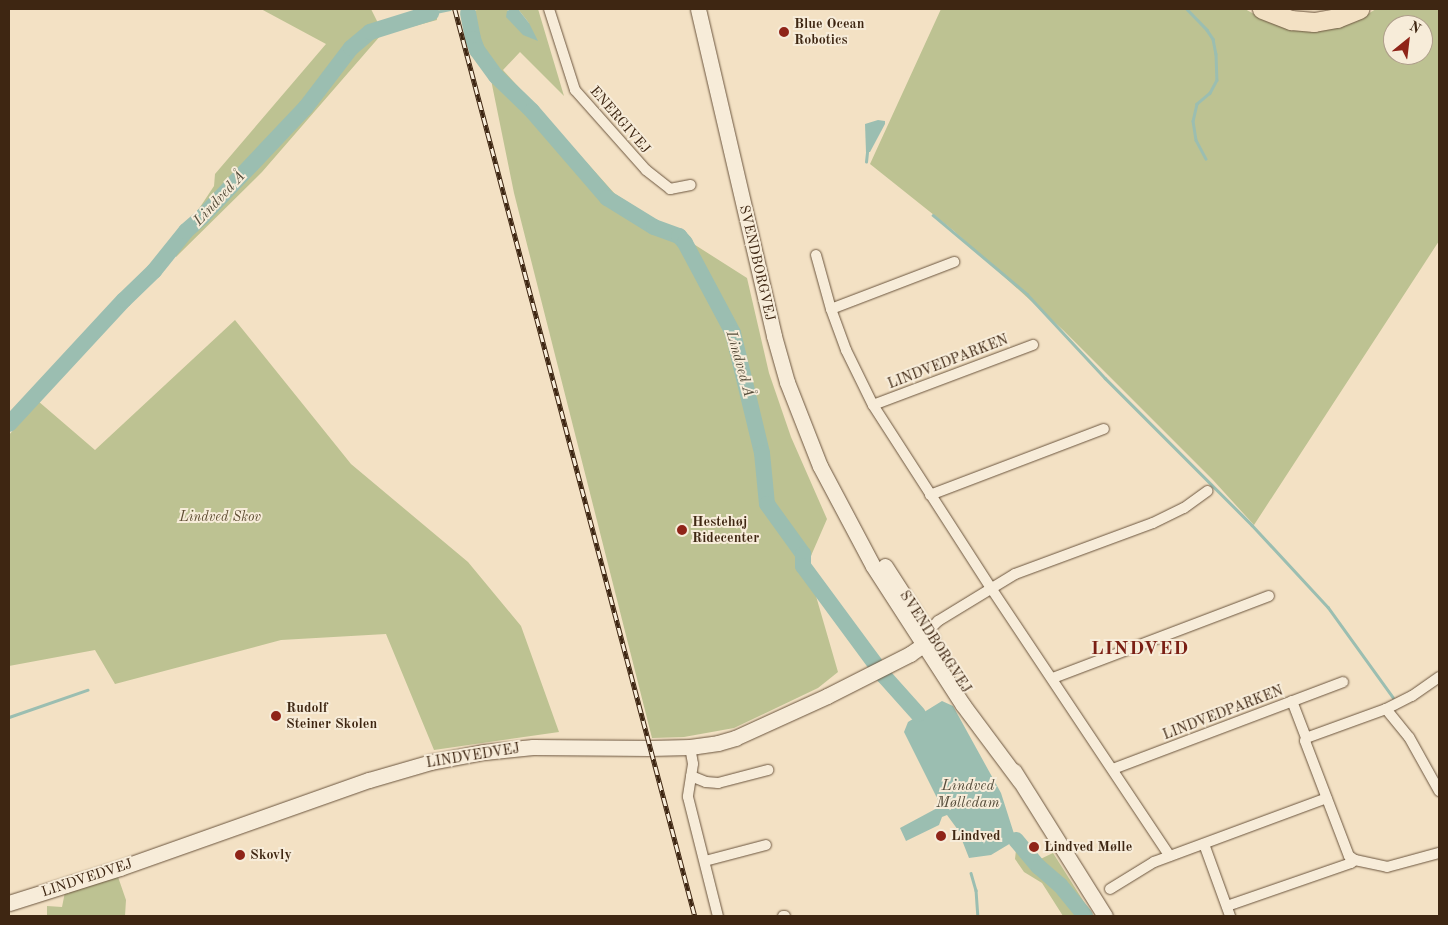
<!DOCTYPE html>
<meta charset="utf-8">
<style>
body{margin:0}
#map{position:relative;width:1448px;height:925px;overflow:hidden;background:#f3e1c4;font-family:"Old Standard TT",serif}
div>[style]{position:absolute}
.green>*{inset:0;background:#bdc292}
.water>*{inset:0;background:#9bbeb1}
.stream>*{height:2.5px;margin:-1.25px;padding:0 1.25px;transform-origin:1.25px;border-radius:1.25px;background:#9bbeb1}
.river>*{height:16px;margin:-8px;padding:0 8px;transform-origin:8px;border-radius:8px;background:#9bbeb1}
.roads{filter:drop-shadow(0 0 1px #6b553e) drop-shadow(0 0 1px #6b553e)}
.street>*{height:10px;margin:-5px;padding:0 5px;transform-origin:5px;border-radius:5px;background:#f7ecd9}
.secondary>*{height:15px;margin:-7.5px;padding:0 7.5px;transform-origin:7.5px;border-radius:7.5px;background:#f7ecd9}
.highway>*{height:19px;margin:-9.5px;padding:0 9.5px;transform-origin:9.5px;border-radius:9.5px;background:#f3e1c4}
.rail>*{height:4.5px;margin-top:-2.25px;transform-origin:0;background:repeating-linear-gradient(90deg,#f7ecd9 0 8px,#3e2612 0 16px);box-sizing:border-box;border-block:1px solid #3e2612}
.dots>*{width:14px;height:14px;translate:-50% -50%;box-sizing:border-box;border:2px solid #f7ecd9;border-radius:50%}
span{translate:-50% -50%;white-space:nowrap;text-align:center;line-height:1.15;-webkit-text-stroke:4px #f7ecd9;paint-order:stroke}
.poi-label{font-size:14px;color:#3e2612;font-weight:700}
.left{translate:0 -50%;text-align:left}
.street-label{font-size:14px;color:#3e2612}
.park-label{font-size:14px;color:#5e4d32;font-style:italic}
.water-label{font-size:15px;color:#554c3a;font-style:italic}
.district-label{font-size:19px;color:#7a1f14;font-weight:700;letter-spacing:1px}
.frame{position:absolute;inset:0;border:10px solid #3e2612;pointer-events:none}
.north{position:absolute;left:1383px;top:15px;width:50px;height:50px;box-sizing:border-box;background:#f7ecd9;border:1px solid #ad9d89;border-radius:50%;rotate:29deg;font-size:14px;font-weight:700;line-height:20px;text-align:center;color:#3e2612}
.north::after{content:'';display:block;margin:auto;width:18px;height:22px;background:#8f2418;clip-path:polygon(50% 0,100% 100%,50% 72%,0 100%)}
</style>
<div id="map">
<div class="green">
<div style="clip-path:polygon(261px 9px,371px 9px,380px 27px,420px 9px,436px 9px,437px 20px,381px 35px,262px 172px,176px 257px,171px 251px,214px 186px,215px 174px,326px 44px)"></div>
<div style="clip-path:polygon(480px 9px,512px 9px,507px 11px,529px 23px,518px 9px,538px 9px,564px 96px,520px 52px,503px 70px,615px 194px,747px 278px,769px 373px,791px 437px,827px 519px,807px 565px,838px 672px,818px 688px,734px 728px,684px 737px,652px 738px,514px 193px,488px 65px,473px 39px,468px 13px)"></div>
<div style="clip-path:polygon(evenodd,941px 9px,1245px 9px,1268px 22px,1311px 32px,1355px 22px,1376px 9px,1439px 9px,1439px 241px,1254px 525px,1213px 480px,1063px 330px,954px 231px,870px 164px,941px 9px,1393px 25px,1423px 25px,1423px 55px,1393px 55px,1393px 25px)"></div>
<div style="clip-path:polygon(235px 320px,351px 464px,468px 562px,521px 626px,559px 732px,434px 750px,386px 634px,281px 640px,115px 684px,95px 650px,9px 666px,9px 435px,38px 401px,95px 450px)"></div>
<div style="clip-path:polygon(1021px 849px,1032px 863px,1053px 853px,1093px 916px,1063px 916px,1042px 883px,1024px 872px,1015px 859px,1016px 850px)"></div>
<div style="clip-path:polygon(117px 874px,126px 900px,125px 916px,47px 916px,47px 906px,62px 907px,65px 892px)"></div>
</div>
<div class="water">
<div style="clip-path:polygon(512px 9px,518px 9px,529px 23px,538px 41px,523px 35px,506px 17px,507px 11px)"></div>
<div style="clip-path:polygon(878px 120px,885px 121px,885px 124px,870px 152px,866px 152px,865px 124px)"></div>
<div style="clip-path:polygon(942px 701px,953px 706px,1001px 793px,1016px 840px,991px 855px,969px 858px,958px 830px,947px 815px,942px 817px,939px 825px,906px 841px,900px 828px,941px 806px,904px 732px,908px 722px)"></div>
</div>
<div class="stream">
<div style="left:466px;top:9px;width:4px;rotate:63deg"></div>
<div style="left:1187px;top:9px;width:29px;rotate:46deg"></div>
<div style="left:1207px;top:30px;width:11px;rotate:56deg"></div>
<div style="left:1213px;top:39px;width:15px;rotate:79deg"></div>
<div style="left:1216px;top:54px;width:26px;rotate:88deg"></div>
<div style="left:1217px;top:80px;width:15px;rotate:118deg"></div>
<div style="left:1210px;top:93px;width:17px;rotate:140deg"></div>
<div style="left:1197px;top:104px;width:17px;rotate:103deg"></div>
<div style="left:1193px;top:121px;width:19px;rotate:81deg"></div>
<div style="left:1196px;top:140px;width:21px;rotate:62deg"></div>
<div style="left:431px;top:13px;width:19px;rotate:-12deg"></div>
<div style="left:866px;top:162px;width:10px;rotate:-84deg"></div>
<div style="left:933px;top:215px;width:123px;rotate:40deg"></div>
<div style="left:1027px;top:294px;width:115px;rotate:47.1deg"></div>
<div style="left:1105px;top:378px;width:208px;rotate:45deg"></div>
<div style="left:1252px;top:525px;width:112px;rotate:47.2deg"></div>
<div style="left:1328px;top:607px;width:111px;rotate:54.2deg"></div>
<div style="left:9px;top:717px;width:83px;rotate:-19.1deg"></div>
<div style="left:971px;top:873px;width:18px;rotate:74deg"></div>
<div style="left:976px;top:890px;width:26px;rotate:86deg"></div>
</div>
<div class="river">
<div style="left:468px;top:13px;width:26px;rotate:79deg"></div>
<div style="left:473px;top:39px;width:12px;rotate:70deg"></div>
<div style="left:477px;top:50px;width:32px;rotate:54deg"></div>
<div style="left:496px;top:76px;width:50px;rotate:44.2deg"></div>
<div style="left:532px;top:111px;width:115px;rotate:49.2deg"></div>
<div style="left:607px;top:198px;width:55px;rotate:31.7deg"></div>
<div style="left:654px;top:227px;width:27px;rotate:20deg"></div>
<div style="left:679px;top:236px;width:9px;rotate:49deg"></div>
<div style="left:685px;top:243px;width:102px;rotate:61.9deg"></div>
<div style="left:733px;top:333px;width:123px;rotate:76.4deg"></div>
<div style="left:762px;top:453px;width:51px;rotate:84.4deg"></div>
<div style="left:767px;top:504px;width:62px;rotate:54.2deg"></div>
<div style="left:803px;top:554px;width:12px;rotate:90deg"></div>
<div style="left:803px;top:566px;width:137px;rotate:53.6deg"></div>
<div style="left:884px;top:676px;width:51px;rotate:48.2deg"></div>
<div style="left:9px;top:424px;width:169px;rotate:-47.2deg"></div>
<div style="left:124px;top:300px;width:42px;rotate:-44deg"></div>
<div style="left:154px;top:271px;width:51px;rotate:-51.3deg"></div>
<div style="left:186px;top:231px;width:21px;rotate:-41deg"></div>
<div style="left:202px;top:217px;width:151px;rotate:-46.6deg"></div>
<div style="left:306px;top:107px;width:74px;rotate:-52.7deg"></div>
<div style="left:351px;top:48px;width:25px;rotate:-40deg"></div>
<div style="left:370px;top:32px;width:64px;rotate:-17.3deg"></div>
<div style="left:1016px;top:840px;width:35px;rotate:50deg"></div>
<div style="left:1039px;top:867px;width:28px;rotate:41deg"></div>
<div style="left:1060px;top:885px;width:40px;rotate:51deg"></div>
</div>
<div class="roads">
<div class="street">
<div style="left:549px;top:9px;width:85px;rotate:72.2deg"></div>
<div style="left:575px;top:90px;width:107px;rotate:48.4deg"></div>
<div style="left:646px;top:170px;width:31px;rotate:38deg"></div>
<div style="left:670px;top:189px;width:21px;rotate:-11deg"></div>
<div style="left:816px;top:255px;width:56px;rotate:74.5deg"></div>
<div style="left:831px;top:309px;width:44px;rotate:69.9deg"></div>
<div style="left:846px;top:350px;width:61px;rotate:63.9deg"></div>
<div style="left:873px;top:405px;width:218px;rotate:57.2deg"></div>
<div style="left:991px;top:588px;width:322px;rotate:56.3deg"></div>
<div style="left:831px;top:309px;width:132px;rotate:-20.9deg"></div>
<div style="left:873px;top:405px;width:171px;rotate:-20.6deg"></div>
<div style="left:930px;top:495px;width:186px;rotate:-20.8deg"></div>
<div style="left:927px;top:632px;width:16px;rotate:-45deg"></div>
<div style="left:938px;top:621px;width:90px;rotate:-31.4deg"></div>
<div style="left:1015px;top:574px;width:147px;rotate:-20.3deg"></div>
<div style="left:1153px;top:523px;width:34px;rotate:-26deg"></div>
<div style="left:1184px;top:508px;width:29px;rotate:-36deg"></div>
<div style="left:1053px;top:678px;width:231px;rotate:-20.8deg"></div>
<div style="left:1292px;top:701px;width:40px;rotate:69deg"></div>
<div style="left:1306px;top:738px;width:85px;rotate:-19.9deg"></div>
<div style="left:1386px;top:709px;width:29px;rotate:-27deg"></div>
<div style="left:1412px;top:696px;width:33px;rotate:-35deg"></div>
<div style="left:1386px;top:709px;width:36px;rotate:51deg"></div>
<div style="left:1409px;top:737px;width:62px;rotate:60.9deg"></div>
<div style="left:1306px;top:738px;width:3px;rotate:108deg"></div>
<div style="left:1305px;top:741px;width:123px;rotate:69.1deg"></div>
<div style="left:1349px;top:856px;width:7px;rotate:34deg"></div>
<div style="left:1355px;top:860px;width:33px;rotate:12deg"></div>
<div style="left:1387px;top:867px;width:54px;rotate:-15.1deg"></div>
<div style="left:690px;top:747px;width:17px;rotate:80deg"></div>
<div style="left:693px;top:764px;width:33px;rotate:99deg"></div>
<div style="left:688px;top:797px;width:123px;rotate:75.9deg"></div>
<div style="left:1113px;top:769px;width:246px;rotate:-20.7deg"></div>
<div style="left:691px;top:776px;width:16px;rotate:22deg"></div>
<div style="left:706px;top:782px;width:12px;rotate:5deg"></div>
<div style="left:718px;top:783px;width:52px;rotate:-14.6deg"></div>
<div style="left:1204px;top:844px;width:77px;rotate:70.1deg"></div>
<div style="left:705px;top:861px;width:63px;rotate:-14.7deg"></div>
<div style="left:1110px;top:889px;width:52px;rotate:-31.5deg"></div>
<div style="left:1154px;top:862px;width:184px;rotate:-20.3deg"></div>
<div style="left:1227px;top:906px;width:131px;rotate:-19.1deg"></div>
<div style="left:1351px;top:863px;width:5px;rotate:-37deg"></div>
<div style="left:783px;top:916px;width:2px"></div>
</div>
<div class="secondary">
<div style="left:698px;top:9px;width:336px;rotate:76.9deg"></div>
<div style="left:774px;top:336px;width:48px;rotate:74.2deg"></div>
<div style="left:787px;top:382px;width:90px;rotate:68.6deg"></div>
<div style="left:820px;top:466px;width:113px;rotate:62.1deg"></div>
<div style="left:873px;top:566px;width:166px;rotate:57.1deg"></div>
<div style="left:963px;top:705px;width:94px;rotate:53.3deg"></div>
<div style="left:885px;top:566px;width:87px;rotate:57.2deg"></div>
<div style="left:1014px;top:771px;width:171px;rotate:57.9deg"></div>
<div style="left:9px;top:903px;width:116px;rotate:-17.5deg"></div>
<div style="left:120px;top:868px;width:264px;rotate:-19.5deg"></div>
<div style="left:369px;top:780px;width:65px;rotate:-16.2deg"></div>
<div style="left:431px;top:762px;width:54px;rotate:-10.7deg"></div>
<div style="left:484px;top:752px;width:49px;rotate:-5.8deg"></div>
<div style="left:533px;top:747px;width:117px;rotate:0.5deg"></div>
<div style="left:650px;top:748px;width:40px;rotate:-1.4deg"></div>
<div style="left:690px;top:747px;width:28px;rotate:-8deg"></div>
<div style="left:718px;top:743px;width:18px;rotate:-16deg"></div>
<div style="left:735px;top:738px;width:101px;rotate:-24.5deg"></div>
<div style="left:827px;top:696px;width:93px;rotate:-26.8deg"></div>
<div style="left:910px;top:654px;width:12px;rotate:-35deg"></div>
<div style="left:920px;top:647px;width:17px;rotate:-65deg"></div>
</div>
<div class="highway">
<div style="left:1262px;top:9px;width:31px;rotate:21deg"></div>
<div style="left:1291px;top:20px;width:23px;rotate:5deg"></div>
<div style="left:1314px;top:22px;width:23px;rotate:-10deg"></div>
<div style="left:1337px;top:18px;width:24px;rotate:-22deg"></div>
</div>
</div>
<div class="rail">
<div style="left:455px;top:9px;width:938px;rotate:75.18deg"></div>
</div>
<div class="dots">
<div style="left:784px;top:32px;background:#8f2418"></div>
<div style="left:682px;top:530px;background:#8f2418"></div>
<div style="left:276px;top:716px;background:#8f2418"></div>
<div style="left:941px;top:836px;background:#8f2418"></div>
<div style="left:1034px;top:847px;background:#8f2418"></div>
<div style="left:240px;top:855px;background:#8f2418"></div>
</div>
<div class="poi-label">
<span class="left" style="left:794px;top:32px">Blue Ocean<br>Robotics</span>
<span class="left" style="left:692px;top:530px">Hestehøj<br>Ridecenter</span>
<span class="left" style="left:286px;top:716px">Rudolf<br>Steiner Skolen</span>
<span class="left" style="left:951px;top:836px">Lindved</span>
<span class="left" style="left:1044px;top:847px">Lindved Mølle</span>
<span class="left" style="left:250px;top:855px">Skovly</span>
</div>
<div class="street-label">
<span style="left:620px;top:120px;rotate:49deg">ENERGIVEJ</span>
<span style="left:757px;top:263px;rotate:77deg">SVENDBORGVEJ</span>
<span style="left:948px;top:362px;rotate:-21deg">LINDVEDPARKEN</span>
<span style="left:935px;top:642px;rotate:57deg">SVENDBORGVEJ</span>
<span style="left:1223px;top:713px;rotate:-21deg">LINDVEDPARKEN</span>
<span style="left:473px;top:756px;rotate:-9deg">LINDVEDVEJ</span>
<span style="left:87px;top:878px;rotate:-18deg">LINDVEDVEJ</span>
</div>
<div class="park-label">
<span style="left:220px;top:517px">Lindved Skov</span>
</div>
<div class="water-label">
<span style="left:220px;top:199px;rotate:-47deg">Lindved Å</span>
<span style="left:739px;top:364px;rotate:74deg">Lindved Å</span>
<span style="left:968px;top:795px">Lindved<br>Mølledam</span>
</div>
<div class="district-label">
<span style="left:1140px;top:650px">LINDVED</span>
</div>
<div class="frame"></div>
<div class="north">N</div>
</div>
